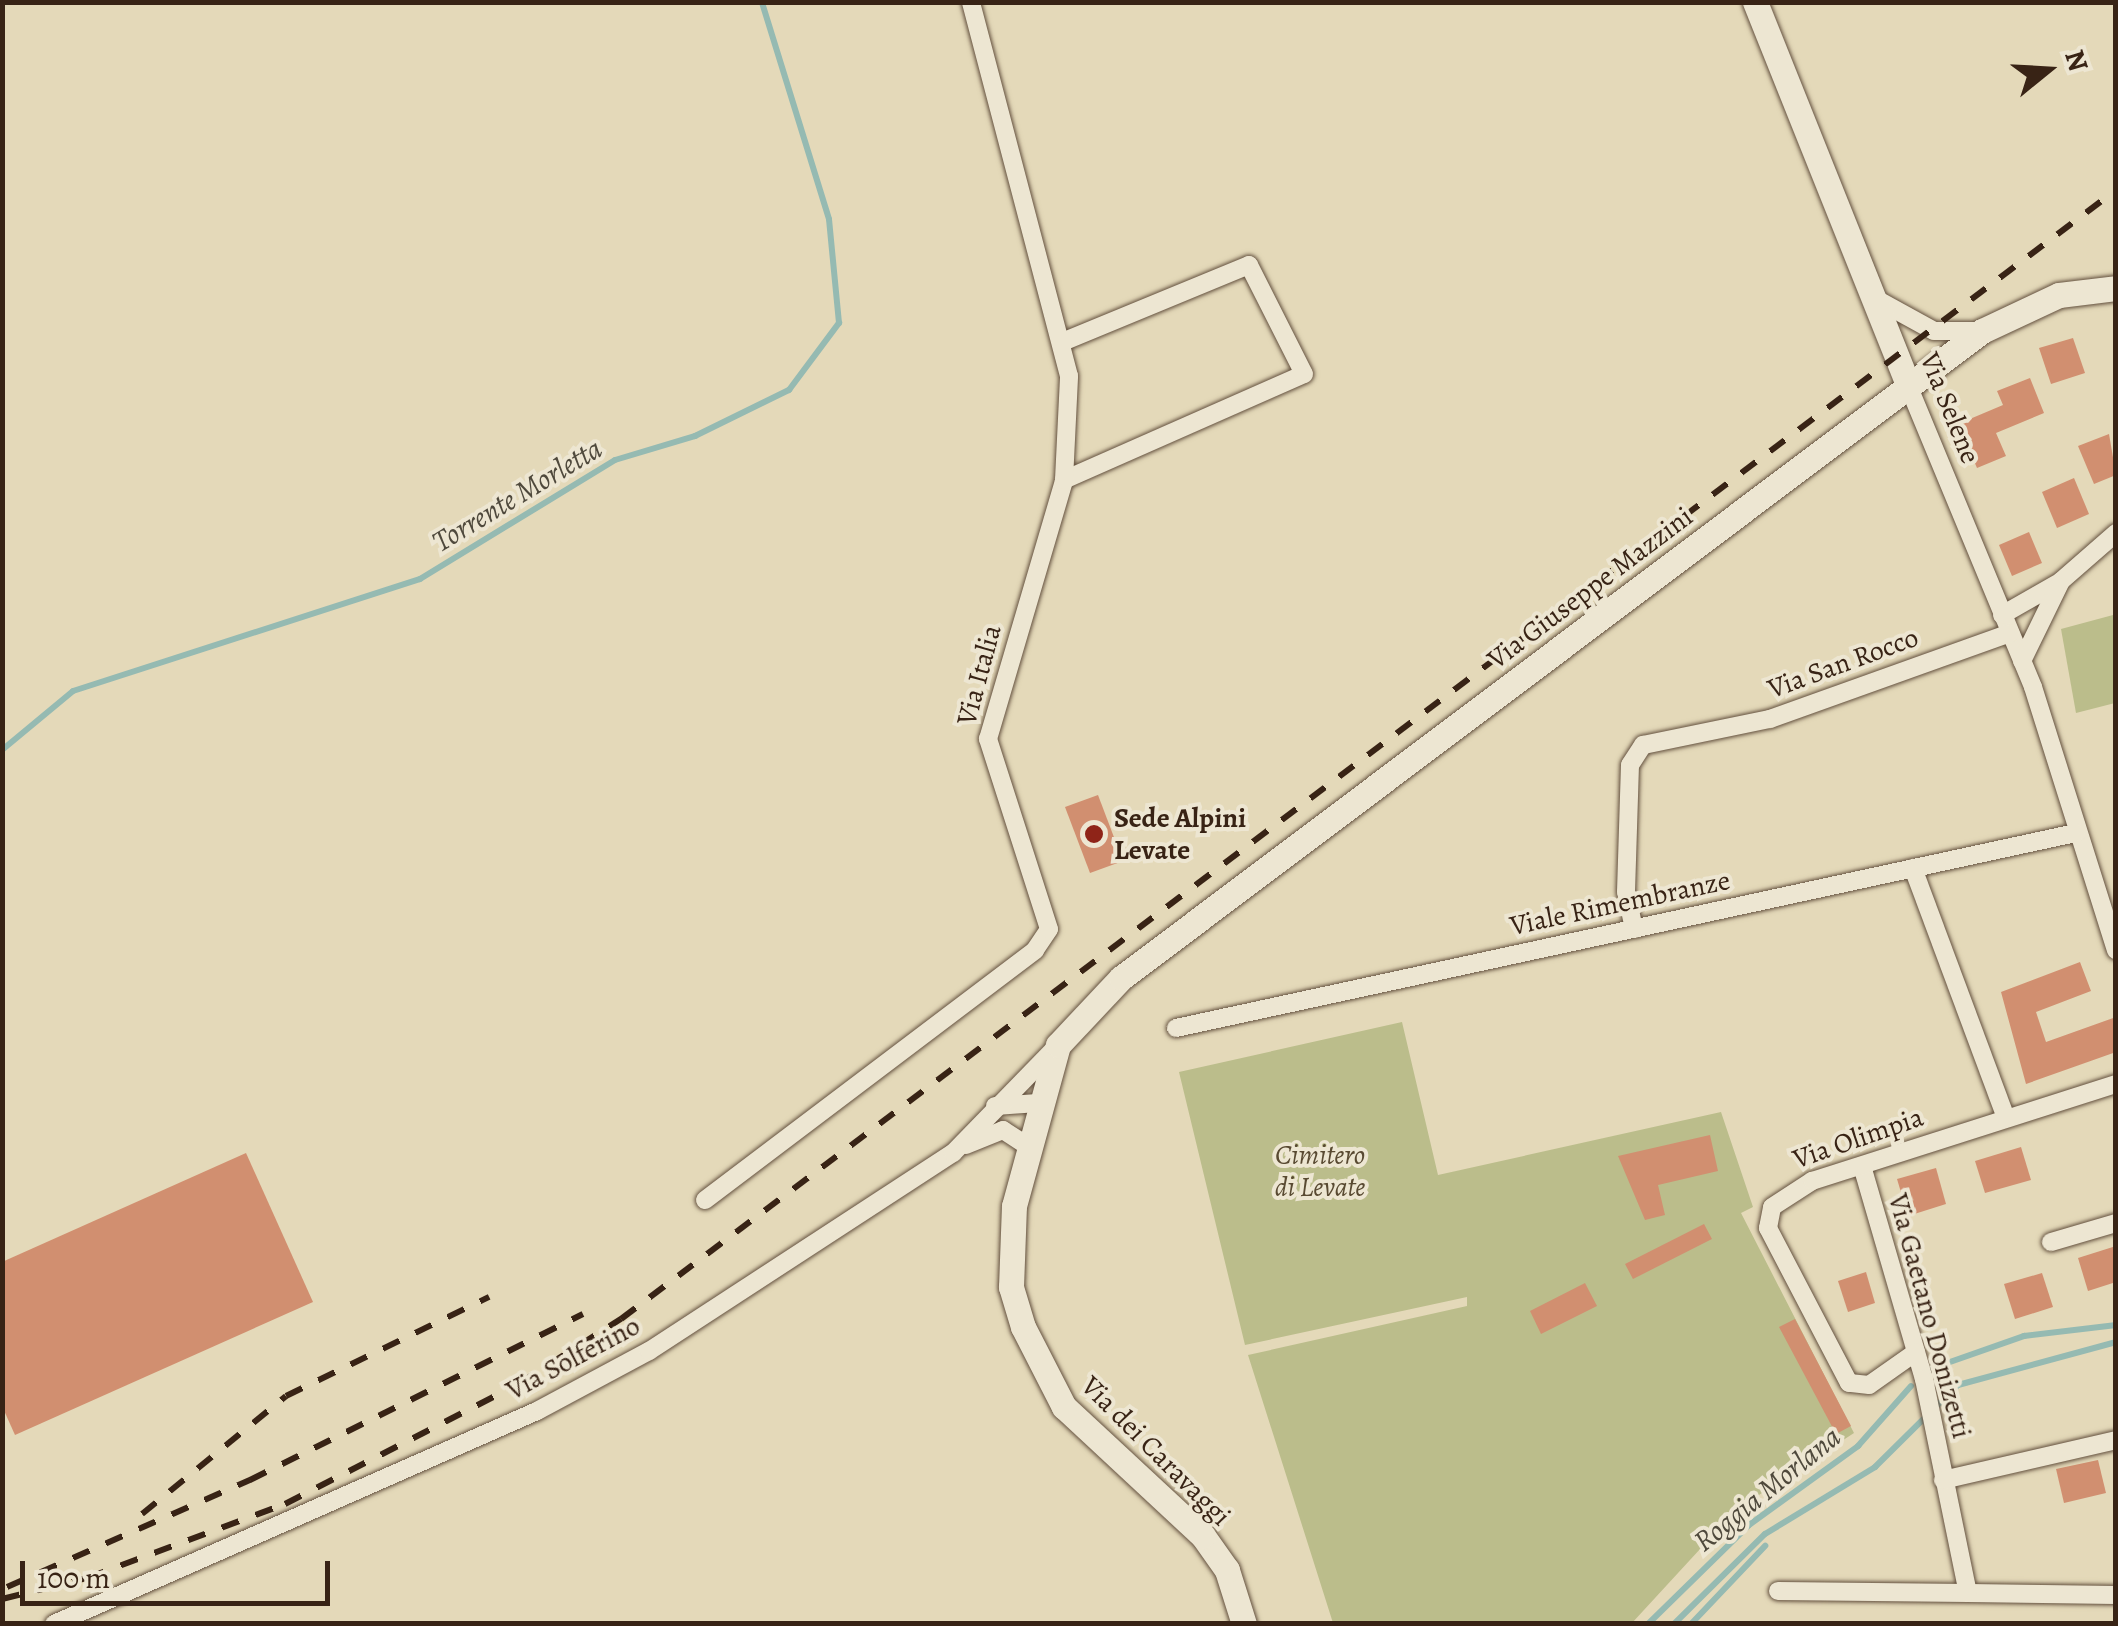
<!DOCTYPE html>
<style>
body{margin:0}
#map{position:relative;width:2118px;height:1626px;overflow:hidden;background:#e4d9b9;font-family:Alegreya,serif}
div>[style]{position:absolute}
.green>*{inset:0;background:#bbbd8b}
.stream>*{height:6px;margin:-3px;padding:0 3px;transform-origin:3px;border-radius:3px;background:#95bab2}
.building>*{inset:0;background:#d18f70}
.roads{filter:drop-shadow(0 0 2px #63503e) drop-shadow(0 0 2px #63503e)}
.street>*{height:18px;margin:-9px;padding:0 9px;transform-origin:9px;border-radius:9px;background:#ede6d2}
.secondary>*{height:25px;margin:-12.5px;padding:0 12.5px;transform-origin:12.5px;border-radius:12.5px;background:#ede6d2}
.rail>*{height:6px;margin-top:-3px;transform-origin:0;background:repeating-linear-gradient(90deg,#382315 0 18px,transparent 0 36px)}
.dots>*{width:28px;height:28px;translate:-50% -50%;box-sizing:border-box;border:5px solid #ede6d2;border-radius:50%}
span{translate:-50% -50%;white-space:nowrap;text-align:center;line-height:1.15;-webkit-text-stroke:8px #ede6d2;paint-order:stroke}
.street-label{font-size:28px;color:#382315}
.poi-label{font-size:28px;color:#382315;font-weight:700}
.left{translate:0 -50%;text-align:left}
.park-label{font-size:28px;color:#594a32;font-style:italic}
.water-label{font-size:30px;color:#4f493c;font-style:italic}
.frame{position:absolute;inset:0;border:5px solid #382315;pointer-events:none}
.north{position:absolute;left:1998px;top:20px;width:100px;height:100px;-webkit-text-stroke:8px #ede6d2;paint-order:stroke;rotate:72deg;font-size:28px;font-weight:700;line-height:40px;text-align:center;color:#382315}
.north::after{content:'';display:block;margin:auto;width:35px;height:45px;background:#382315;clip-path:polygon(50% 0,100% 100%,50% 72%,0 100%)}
.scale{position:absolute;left:20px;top:1561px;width:310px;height:45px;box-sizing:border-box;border:5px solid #382315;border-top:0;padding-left:12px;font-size:30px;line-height:35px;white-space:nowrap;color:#382315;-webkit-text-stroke:8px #ede6d2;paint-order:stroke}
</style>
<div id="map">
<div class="green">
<div style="clip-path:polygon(2113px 615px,2115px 703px,2076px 713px,2061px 629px)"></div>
<div style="clip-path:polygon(1402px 1022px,1438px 1175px,1721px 1112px,1753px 1207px,1741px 1213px,1854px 1433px,1736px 1510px,1632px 1623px,1333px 1623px,1248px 1355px,1467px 1306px,1467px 1297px,1245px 1345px,1179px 1072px)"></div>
</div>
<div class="stream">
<div style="left:2px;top:750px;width:92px;rotate:-39.7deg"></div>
<div style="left:73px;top:691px;width:365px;rotate:-17.9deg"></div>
<div style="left:420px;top:579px;width:228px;rotate:-31.4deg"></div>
<div style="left:615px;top:460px;width:84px;rotate:-16.7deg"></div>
<div style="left:695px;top:436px;width:105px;rotate:-26.1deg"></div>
<div style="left:789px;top:390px;width:84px;rotate:-53.3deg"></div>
<div style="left:839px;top:323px;width:104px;rotate:-95.5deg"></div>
<div style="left:829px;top:219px;width:227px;rotate:-107.2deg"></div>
<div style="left:1930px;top:1369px;width:100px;rotate:-19.3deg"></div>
<div style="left:2024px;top:1336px;width:93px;rotate:-6.8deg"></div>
<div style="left:1648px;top:1624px;width:141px;rotate:-44.4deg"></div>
<div style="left:1749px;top:1525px;width:135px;rotate:-35.9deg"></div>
<div style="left:1858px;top:1446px;width:80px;rotate:-48.5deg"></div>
<div style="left:1674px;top:1624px;width:128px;rotate:-44.7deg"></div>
<div style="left:1765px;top:1534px;width:129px;rotate:-31.3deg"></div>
<div style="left:1875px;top:1467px;width:117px;rotate:-44.7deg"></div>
<div style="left:1958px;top:1385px;width:164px;rotate:-15.2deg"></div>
<div style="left:1691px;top:1624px;width:108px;rotate:-46.5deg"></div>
</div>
<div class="building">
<div style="clip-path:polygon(2073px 338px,2085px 373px,2051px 384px,2039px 348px)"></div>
<div style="clip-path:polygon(2030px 378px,2044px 413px,1996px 433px,2006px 456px,1977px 468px,1958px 424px,2003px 405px,1997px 391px)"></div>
<div style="clip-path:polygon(2109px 434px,2116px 475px,2094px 484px,2078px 446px)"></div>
<div style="clip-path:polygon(2074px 478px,2089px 514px,2057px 528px,2042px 492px)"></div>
<div style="clip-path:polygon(2029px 532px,2042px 563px,2012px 576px,1999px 545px)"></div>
<div style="clip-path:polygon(1098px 795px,1123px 861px,1090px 873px,1065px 807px)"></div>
<div style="clip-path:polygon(2080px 962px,2091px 991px,2036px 1012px,2046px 1042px,2116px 1017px,2116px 1052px,2026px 1084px,2001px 992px)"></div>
<div style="clip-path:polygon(1710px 1135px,1718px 1171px,1658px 1185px,1665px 1215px,1645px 1220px,1618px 1156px)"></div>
<div style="clip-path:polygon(2021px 1147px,2031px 1180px,1985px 1193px,1975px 1161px)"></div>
<div style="clip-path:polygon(246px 1153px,313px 1302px,15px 1435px,2px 1406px,2px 1262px)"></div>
<div style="clip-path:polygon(1936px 1168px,1946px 1204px,1908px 1216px,1897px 1179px)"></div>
<div style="clip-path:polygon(1704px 1224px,1712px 1239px,1633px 1279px,1625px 1264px)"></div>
<div style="clip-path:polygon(2116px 1246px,2116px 1282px,2088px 1291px,2078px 1258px)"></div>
<div style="clip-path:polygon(1866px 1272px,1875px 1303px,1848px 1312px,1838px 1281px)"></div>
<div style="clip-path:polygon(2042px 1273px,2053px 1307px,2015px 1319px,2004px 1284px)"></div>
<div style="clip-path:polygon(1585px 1283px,1597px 1306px,1541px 1334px,1530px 1311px)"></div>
<div style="clip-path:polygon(1795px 1319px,1851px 1426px,1836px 1434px,1779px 1327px)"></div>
<div style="clip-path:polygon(2098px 1460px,2106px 1493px,2064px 1503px,2056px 1469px)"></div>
</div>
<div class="roads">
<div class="street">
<div style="left:1874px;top:298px;width:68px;rotate:28.8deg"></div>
<div style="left:1934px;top:331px;width:47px"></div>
<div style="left:1908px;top:385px;width:327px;rotate:67.5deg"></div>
<div style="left:2033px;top:687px;width:276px;rotate:72.5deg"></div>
<div style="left:1064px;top:480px;width:262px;rotate:-23.8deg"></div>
<div style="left:1304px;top:374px;width:122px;rotate:-116.8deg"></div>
<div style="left:1249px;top:265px;width:199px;rotate:157.6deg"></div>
<div style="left:2002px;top:615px;width:64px;rotate:-29.7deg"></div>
<div style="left:2022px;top:661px;width:89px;rotate:-64deg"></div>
<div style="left:2061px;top:581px;width:73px;rotate:-41.1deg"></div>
<div style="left:1913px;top:868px;width:267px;rotate:69.6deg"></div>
<div style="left:1634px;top:929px;width:38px;rotate:-102deg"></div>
<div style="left:1626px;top:892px;width:127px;rotate:-88.2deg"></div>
<div style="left:1630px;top:765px;width:24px;rotate:-57deg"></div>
<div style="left:1643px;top:745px;width:130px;rotate:-11.6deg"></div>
<div style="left:1770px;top:719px;width:255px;rotate:-19.7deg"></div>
<div style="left:1176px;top:1028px;width:921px;rotate:-12.23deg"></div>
<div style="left:995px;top:1106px;width:43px;rotate:-4deg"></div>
<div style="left:966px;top:1145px;width:40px;rotate:-22deg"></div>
<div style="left:1003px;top:1130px;width:30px;rotate:33deg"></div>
<div style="left:1862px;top:1166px;width:222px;rotate:73.8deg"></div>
<div style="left:1924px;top:1379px;width:218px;rotate:78.4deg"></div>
<div style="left:1968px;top:1593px;width:148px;rotate:0.8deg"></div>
<div style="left:705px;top:1200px;width:414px;rotate:-37.1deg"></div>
<div style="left:1035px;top:950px;width:25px;rotate:-56deg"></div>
<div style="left:1049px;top:929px;width:200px;rotate:-107.8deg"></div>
<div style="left:988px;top:739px;width:270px;rotate:-73.6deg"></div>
<div style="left:1064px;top:480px;width:104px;rotate:-87.2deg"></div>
<div style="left:1069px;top:376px;width:387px;rotate:-104.7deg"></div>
<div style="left:2051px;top:1242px;width:68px;rotate:-16.3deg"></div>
<div style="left:1916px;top:1352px;width:57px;rotate:144.9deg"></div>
<div style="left:1869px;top:1385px;width:20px;rotate:-174deg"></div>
<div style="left:1849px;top:1383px;width:175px;rotate:-117.6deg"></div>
<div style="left:1768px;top:1228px;width:21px;rotate:-79deg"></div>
<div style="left:1772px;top:1207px;width:48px;rotate:-33deg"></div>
<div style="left:1812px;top:1181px;width:319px;rotate:-17.7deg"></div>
<div style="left:1943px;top:1480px;width:178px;rotate:-13deg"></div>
<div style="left:1778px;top:1591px;width:190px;rotate:0.6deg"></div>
<div style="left:54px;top:1624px;width:528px;rotate:-23.8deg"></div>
<div style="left:537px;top:1411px;width:127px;rotate:-28.2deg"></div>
<div style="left:649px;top:1351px;width:363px;rotate:-33.1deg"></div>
<div style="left:953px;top:1153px;width:151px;rotate:-45.8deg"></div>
</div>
<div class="secondary">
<div style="left:1755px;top:2px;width:412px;rotate:68.2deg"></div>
<div style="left:1244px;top:1624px;width:57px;rotate:-107.5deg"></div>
<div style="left:1227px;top:1570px;width:42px;rotate:-125.2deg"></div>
<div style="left:1203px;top:1536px;width:190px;rotate:-137.1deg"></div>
<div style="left:1064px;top:1407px;width:90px;rotate:-117.1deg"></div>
<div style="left:1023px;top:1327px;width:42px;rotate:-106.7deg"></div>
<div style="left:1011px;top:1287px;width:81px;rotate:-87.9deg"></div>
<div style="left:1014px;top:1206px;width:167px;rotate:-74.7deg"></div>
<div style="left:1058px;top:1045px;width:92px;rotate:-46.8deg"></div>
<div style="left:1121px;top:978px;width:1077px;rotate:-36.92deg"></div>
<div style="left:1982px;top:331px;width:85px;rotate:-25.1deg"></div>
<div style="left:2059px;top:295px;width:57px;rotate:-7deg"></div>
</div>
</div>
<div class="rail">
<div style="left:142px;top:1514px;width:186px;rotate:-39.3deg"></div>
<div style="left:286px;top:1396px;width:226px;rotate:-26deg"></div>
<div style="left:7px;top:1587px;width:266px;rotate:-23.8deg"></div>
<div style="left:250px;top:1480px;width:372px;rotate:-26.5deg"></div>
<div style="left:2px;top:1599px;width:88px;rotate:-13.9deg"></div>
<div style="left:87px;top:1578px;width:211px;rotate:-20.5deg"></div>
<div style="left:285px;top:1504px;width:262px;rotate:-27.2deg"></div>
<div style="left:518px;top:1384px;width:122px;rotate:-32.3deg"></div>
<div style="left:621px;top:1319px;width:1873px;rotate:-37.06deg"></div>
</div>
<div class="dots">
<div style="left:1094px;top:834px;background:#8f2418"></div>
</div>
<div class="street-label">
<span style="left:1950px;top:408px;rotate:68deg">Via Selene</span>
<span style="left:1590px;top:588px;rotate:-37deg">Via Giuseppe Mazzini</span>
<span style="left:1843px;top:663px;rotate:-20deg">Via San Rocco</span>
<span style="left:979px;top:675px;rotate:-75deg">Via Italia</span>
<span style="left:1620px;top:903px;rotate:-12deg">Viale Rimembranze</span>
<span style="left:1858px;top:1138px;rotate:-19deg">Via Olimpia</span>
<span style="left:1930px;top:1316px;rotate:75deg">Via Gaetano Donizetti</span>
<span style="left:573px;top:1358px;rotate:-28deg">Via Solferino</span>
<span style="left:1156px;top:1451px;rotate:45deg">Via dei Caravaggi</span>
</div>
<div class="poi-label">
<span class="left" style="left:1114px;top:834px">Sede Alpini<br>Levate</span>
</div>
<div class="park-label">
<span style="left:1320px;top:1171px">Cimitero<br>di Levate</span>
</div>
<div class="water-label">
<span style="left:517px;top:495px;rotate:-31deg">Torrente Morletta</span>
<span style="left:1767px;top:1489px;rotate:-39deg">Roggia Morlana</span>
</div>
<div class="frame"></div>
<div class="north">N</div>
<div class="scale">100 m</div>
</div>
